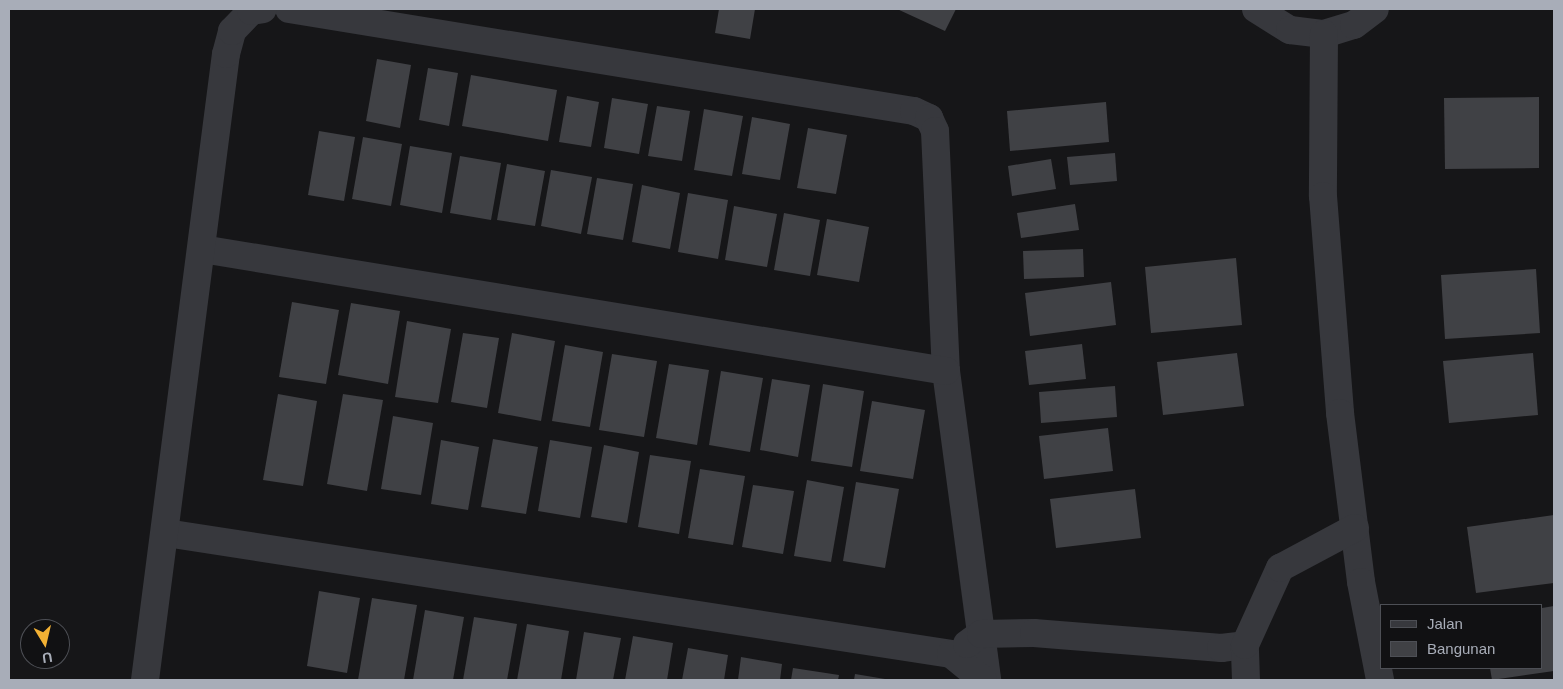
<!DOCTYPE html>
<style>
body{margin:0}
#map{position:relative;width:1563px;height:689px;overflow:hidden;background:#161618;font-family:Helvetica,sans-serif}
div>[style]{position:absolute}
.building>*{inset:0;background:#404145}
.minor>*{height:28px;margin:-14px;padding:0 14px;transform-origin:14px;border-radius:14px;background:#37383d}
span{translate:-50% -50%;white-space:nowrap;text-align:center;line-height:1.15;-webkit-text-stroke:4px #111113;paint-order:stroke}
.frame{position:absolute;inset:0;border:10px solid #a8adb8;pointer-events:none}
.legend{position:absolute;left:1380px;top:604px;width:162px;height:65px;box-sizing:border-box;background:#111113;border:1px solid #4d4f55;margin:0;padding:6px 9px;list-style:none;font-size:15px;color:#a8adb8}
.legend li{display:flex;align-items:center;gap:10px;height:25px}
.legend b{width:25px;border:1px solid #4d4f55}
.north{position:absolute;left:20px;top:619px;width:50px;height:50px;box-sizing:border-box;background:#111113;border:1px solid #4d4f55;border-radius:50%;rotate:171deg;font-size:14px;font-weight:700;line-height:20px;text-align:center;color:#a8adb8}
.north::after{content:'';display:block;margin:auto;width:18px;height:22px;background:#f2b134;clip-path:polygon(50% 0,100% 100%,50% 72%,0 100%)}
</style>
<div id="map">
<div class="building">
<div style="clip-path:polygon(719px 9px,755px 9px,750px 39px,715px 33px)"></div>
<div style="clip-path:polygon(897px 9px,956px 9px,945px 31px)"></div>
<div style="clip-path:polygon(377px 59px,411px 65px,400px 128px,366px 121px)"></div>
<div style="clip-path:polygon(428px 68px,458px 73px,449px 126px,419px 120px)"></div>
<div style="clip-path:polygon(471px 75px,557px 90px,548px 141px,462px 126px)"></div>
<div style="clip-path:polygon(567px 96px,599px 102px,591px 147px,559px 142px)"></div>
<div style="clip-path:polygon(1539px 97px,1539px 168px,1445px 169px,1444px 98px)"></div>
<div style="clip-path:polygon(612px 98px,648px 104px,639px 154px,604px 148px)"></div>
<div style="clip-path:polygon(1106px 102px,1109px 142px,1010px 151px,1007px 111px)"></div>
<div style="clip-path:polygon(657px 106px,690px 111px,682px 161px,648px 156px)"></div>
<div style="clip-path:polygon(704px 109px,743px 116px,732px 176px,694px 170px)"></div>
<div style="clip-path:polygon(752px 117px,790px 124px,780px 180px,742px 174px)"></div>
<div style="clip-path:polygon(808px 128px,847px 135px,836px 194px,797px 188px)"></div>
<div style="clip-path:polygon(319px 131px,355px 137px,344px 201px,308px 195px)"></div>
<div style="clip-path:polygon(363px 137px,402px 144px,391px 206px,352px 199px)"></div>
<div style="clip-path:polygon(410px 146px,452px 153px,442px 213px,400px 205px)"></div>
<div style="clip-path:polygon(1115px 153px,1117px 181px,1070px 185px,1067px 157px)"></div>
<div style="clip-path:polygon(460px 156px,501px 163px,491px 220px,450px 213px)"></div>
<div style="clip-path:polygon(1051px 159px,1056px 189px,1012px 196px,1008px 166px)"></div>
<div style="clip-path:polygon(507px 164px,545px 171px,535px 226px,497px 220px)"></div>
<div style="clip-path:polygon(551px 170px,592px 177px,581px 234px,541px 226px)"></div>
<div style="clip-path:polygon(597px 178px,633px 184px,623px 240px,587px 234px)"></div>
<div style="clip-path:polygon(642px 185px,680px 193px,670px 249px,632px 242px)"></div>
<div style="clip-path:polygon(688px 193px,728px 200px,718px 259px,678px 252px)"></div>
<div style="clip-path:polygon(1075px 204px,1079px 230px,1021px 238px,1017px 213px)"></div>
<div style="clip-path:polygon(734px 206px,777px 214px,767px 267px,725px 260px)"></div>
<div style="clip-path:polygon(784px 213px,820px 220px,810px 276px,774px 270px)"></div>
<div style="clip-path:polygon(827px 219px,869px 227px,859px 282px,817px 275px)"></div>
<div style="clip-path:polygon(1083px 249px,1084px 277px,1024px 279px,1023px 251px)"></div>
<div style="clip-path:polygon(1236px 258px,1242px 325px,1151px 333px,1145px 267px)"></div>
<div style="clip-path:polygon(1536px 269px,1540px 333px,1445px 339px,1441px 275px)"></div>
<div style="clip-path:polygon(1111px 282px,1116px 325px,1030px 336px,1025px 293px)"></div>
<div style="clip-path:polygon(292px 302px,339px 310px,326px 384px,279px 377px)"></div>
<div style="clip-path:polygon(351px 303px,400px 311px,388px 384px,338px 375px)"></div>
<div style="clip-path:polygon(407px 321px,451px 329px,438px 403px,395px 397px)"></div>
<div style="clip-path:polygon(463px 333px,499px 338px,487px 408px,451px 402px)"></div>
<div style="clip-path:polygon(512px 333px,555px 341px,541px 421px,498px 413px)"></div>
<div style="clip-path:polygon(1082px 344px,1086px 379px,1029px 385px,1025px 351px)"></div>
<div style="clip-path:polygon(565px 345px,603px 352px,590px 427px,552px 421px)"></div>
<div style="clip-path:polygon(1237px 353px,1244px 406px,1163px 415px,1157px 362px)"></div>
<div style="clip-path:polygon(1533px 353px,1538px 415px,1449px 423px,1443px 361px)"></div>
<div style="clip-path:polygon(612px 354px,657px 361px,644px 437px,599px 430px)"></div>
<div style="clip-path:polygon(669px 364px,709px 370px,697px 445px,656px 438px)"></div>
<div style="clip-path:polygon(721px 371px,763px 378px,750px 452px,709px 445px)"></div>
<div style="clip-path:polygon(772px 379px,810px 385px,798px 457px,760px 450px)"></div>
<div style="clip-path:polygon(823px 384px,864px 391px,852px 467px,811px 461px)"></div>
<div style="clip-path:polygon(1115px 386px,1117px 417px,1041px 423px,1039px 392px)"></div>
<div style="clip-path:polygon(278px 394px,317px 401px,303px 486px,263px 480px)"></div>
<div style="clip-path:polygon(343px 394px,383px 400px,367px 491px,327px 484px)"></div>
<div style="clip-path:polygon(872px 401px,925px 410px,913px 479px,860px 471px)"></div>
<div style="clip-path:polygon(393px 416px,433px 423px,421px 495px,381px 489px)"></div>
<div style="clip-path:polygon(1108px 428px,1113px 471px,1044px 479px,1039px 436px)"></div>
<div style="clip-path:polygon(493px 439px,538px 447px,526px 514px,481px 507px)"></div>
<div style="clip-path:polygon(441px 440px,479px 447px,468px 510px,431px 504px)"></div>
<div style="clip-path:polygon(550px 440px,592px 447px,580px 518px,538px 511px)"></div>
<div style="clip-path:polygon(604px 445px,639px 452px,627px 523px,591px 517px)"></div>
<div style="clip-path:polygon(650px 455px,691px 461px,679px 534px,638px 527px)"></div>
<div style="clip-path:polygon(700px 469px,745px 476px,733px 545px,688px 538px)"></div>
<div style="clip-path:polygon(807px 480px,844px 487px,831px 562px,794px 556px)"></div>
<div style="clip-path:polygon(856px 482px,899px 489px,885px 568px,843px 561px)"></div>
<div style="clip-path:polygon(753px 485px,794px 491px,783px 554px,742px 547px)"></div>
<div style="clip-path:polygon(1135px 489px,1141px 538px,1056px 548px,1050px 499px)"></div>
<div style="clip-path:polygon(1554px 515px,1554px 583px,1476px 593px,1467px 527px)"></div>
<div style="clip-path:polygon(319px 591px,360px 598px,347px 673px,307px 666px)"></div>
<div style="clip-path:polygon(372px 598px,417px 605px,404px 680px,358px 680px)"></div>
<div style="clip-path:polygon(1554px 606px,1554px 671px,1492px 680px,1490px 668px,1542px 668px,1542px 608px)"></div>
<div style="clip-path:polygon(425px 610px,464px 617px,453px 680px,413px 680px)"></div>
<div style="clip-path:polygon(474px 617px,517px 624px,507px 680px,463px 680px)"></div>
<div style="clip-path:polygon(527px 624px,569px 631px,561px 680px,517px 680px)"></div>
<div style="clip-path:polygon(584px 632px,621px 638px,613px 680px,576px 680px)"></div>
<div style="clip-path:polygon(633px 636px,673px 643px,667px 680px,625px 680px)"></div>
<div style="clip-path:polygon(688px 648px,728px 655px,724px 680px,682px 680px)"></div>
<div style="clip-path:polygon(741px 657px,782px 664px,780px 680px,738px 680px)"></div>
<div style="clip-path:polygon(793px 668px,839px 675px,838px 680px,791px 680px)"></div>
<div style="clip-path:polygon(855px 674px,885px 679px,884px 680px,854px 680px)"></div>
</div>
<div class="minor">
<div style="left:289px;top:9px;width:633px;rotate:9.27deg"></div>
<div style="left:914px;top:111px;width:17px;rotate:25deg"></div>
<div style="left:929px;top:118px;width:14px;rotate:65deg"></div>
<div style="left:935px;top:131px;width:240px;rotate:87.4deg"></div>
<div style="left:946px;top:371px;width:312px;rotate:82.4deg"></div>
<div style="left:1256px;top:9px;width:40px;rotate:32deg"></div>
<div style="left:1290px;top:30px;width:34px;rotate:7deg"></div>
<div style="left:1324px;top:34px;width:31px;rotate:-17deg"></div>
<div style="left:1354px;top:25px;width:26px;rotate:-37deg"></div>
<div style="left:1324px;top:34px;width:162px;rotate:90.4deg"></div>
<div style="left:1323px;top:196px;width:218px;rotate:85.5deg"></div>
<div style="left:1340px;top:413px;width:170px;rotate:82.9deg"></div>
<div style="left:1361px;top:582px;width:100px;rotate:79deg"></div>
<div style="left:202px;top:249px;width:754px;rotate:9.31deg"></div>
<div style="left:166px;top:533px;width:794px;rotate:8.76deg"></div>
<div style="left:951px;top:654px;width:41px;rotate:39.1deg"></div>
<div style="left:967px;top:644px;width:17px;rotate:-36deg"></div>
<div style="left:981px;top:634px;width:53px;rotate:-1.1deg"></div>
<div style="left:1034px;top:633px;width:188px;rotate:4.6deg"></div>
<div style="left:1221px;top:648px;width:24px;rotate:-7deg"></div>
<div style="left:145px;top:680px;width:631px;rotate:-82.63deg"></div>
<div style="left:226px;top:54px;width:24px;rotate:-75deg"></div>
<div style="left:232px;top:31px;width:28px;rotate:-46deg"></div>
<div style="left:251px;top:11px;width:12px;rotate:-9deg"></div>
<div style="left:1246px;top:680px;width:35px;rotate:-92deg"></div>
<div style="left:1245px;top:645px;width:85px;rotate:-65.6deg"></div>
<div style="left:1280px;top:568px;width:85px;rotate:-28.1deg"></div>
</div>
<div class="frame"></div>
<ul class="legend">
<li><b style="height:6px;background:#37383d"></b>Jalan</li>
<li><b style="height:14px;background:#404145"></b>Bangunan</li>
</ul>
<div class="north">U</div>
</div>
